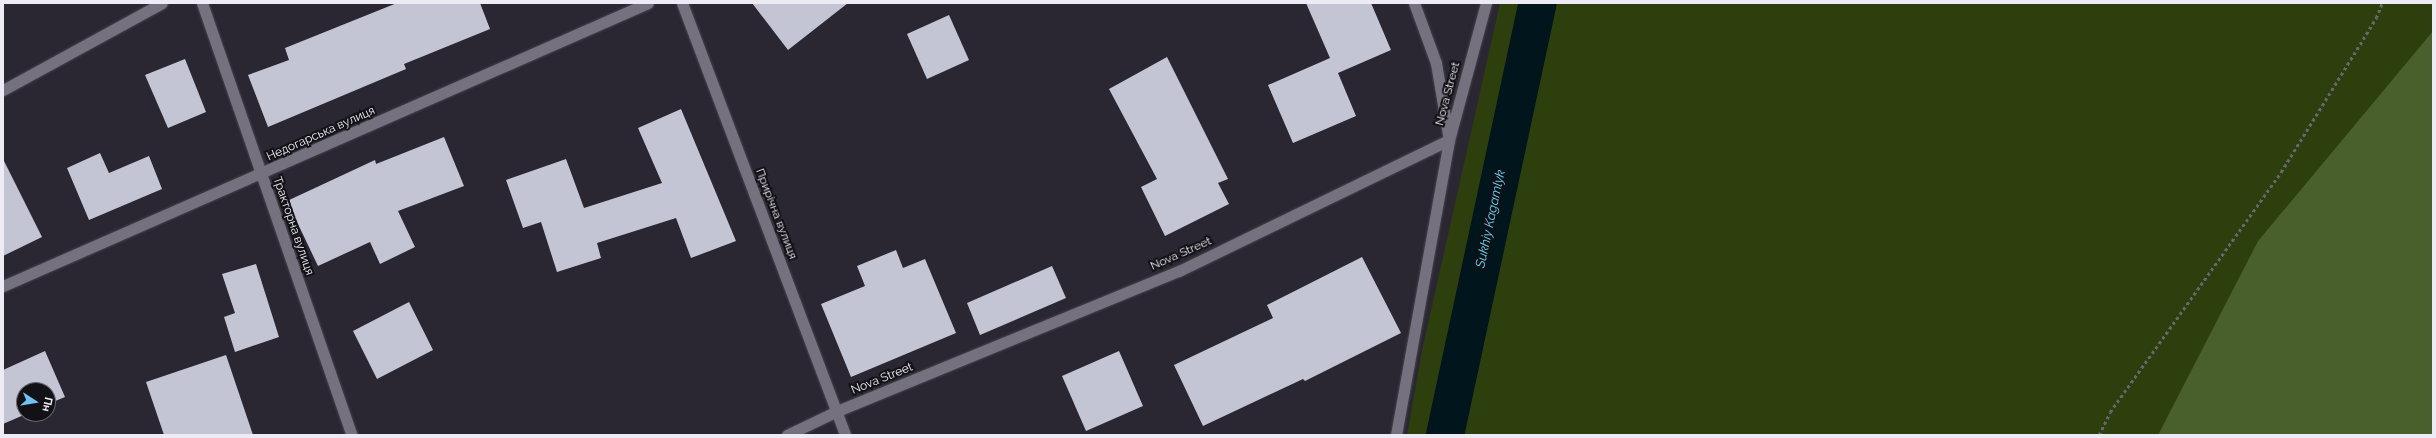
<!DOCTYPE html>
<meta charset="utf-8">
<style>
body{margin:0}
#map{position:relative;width:2436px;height:438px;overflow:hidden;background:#2b2732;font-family:Raleway,sans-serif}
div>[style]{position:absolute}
.green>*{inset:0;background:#2c3f0c}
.forest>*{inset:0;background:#49602c}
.canal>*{height:38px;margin:-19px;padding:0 19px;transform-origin:19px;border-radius:19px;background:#00151c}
.building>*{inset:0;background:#c4c5d4}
.path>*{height:2.5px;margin-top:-1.25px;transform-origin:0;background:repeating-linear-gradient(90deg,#696670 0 3px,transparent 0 6px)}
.roads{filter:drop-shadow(0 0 1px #47454e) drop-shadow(0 0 1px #47454e)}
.minor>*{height:11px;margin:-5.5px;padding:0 5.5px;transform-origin:5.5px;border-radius:5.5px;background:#75717f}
span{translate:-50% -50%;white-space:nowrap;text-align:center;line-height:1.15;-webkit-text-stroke:4px #121116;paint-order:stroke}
.street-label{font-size:12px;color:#edebf3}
.water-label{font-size:13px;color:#67d6f8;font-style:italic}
.frame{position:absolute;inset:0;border:4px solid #edebf3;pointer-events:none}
.north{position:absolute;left:16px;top:382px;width:40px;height:40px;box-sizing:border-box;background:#121116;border:1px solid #6a686e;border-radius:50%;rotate:102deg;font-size:11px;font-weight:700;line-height:16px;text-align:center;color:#edebf3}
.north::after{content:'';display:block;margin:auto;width:14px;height:18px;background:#6fc2f4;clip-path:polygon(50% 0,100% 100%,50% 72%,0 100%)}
</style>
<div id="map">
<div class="green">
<div style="clip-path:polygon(1500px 3px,2433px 3px,2433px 31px,2258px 241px,2158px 435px,1407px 435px,1422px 351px)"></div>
</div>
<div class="forest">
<div style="clip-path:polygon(2433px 31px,2433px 435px,2158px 435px,2258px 241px)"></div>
</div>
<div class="canal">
<div style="left:1445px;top:435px;width:442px;rotate:-77.9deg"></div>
</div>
<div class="building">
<div style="clip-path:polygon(397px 3px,480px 3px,490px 29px,404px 64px,406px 69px,268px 127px,248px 75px,289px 60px,285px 48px)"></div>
<div style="clip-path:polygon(752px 3px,848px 3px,788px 50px)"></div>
<div style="clip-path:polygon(1306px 3px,1371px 3px,1391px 50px,1338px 73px,1356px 116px,1293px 143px,1268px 85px,1330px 58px)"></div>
<div style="clip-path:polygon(949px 15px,969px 60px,927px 79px,907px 34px)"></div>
<div style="clip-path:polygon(1167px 57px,1228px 179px,1218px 183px,1229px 204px,1165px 236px,1141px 187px,1157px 179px,1109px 89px)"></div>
<div style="clip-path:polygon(185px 59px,206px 112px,168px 128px,145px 75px)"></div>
<div style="clip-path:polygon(681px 109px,736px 241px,691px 258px,676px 218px,597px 243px,601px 258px,557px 272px,541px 222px,523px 228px,506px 180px,566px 159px,584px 208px,662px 183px,638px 128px)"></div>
<div style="clip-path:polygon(444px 137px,464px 186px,398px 211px,415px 247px,380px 264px,370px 242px,318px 266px,287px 201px,375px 160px,376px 164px)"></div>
<div style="clip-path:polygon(100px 153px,109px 173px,149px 156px,162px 189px,89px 220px,67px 168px)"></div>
<div style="clip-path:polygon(3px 159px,42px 237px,3px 256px)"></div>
<div style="clip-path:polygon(896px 250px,903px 268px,925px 259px,956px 333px,851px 377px,821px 304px,865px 286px,857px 266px)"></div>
<div style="clip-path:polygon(1362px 257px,1401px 333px,1305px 381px,1303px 379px,1203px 426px,1174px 365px,1273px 318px,1267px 305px)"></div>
<div style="clip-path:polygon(256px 264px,279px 337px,235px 352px,224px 317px,235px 313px,222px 274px)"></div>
<div style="clip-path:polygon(1052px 266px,1066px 298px,980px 335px,967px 303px)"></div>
<div style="clip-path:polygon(409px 302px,433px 350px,377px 379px,353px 331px)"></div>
<div style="clip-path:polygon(45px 351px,65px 397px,48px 404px,48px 390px,24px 390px,26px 414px,3px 424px,3px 370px)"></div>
<div style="clip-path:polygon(1119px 351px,1143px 406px,1086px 431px,1062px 376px)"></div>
<div style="clip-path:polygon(226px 355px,253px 435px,164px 435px,146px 382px)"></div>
</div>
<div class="path">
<div style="left:2099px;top:435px;width:25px;rotate:-64deg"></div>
<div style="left:2110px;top:412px;width:295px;rotate:-54.5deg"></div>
<div style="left:2281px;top:172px;width:181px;rotate:-58.3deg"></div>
<div style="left:2376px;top:18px;width:16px;rotate:-68deg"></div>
</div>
<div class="roads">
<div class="minor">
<div style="left:202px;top:3px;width:457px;rotate:70.9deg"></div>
<div style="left:682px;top:3px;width:462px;rotate:69.3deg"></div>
<div style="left:3px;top:90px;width:181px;rotate:-28.7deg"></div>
<div style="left:3px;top:286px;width:704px;rotate:-23.69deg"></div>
<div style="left:787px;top:435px;width:55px;rotate:-25.6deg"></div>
<div style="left:837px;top:411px;width:370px;rotate:-22.3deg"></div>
<div style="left:1179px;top:271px;width:300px;rotate:-25.9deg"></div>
<div style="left:1449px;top:140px;width:142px;rotate:-74.9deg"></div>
<div style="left:1396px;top:435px;width:300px;rotate:-79.8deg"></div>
<div style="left:1449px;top:140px;width:78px;rotate:-99.6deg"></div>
<div style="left:1436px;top:63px;width:64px;rotate:-110.1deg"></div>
</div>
</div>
<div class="street-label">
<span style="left:1448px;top:94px;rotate:-75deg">Nova Street</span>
<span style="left:321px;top:134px;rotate:-24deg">Недогарська вулиця</span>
<span style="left:776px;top:214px;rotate:69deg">Прирічна вулиця</span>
<span style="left:293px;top:226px;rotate:71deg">Тракторна вулиця</span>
<span style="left:1181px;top:254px;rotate:-24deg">Nova Street</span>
<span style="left:882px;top:379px;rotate:-22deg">Nova Street</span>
</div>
<div class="water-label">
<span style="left:1491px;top:219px;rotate:-78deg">Sukhiy Kagamlyk</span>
</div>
<div class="frame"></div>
<div class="north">Пн</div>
</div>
